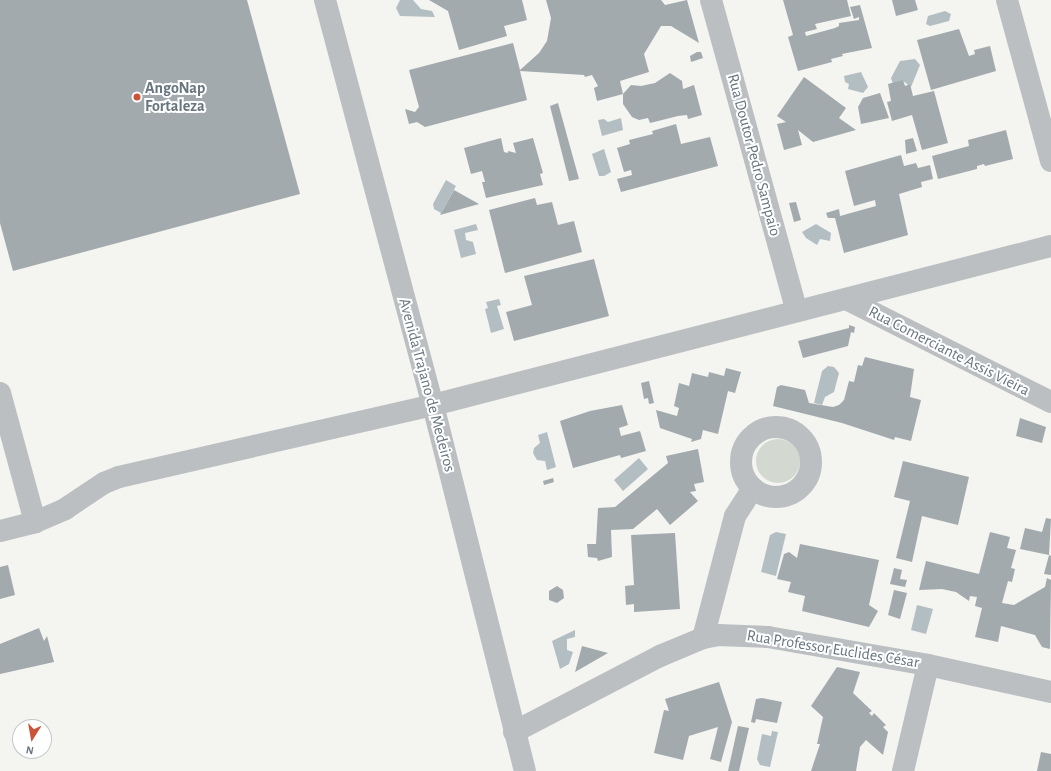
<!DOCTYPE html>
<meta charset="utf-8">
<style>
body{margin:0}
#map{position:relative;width:1051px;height:771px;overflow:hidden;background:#f4f4f0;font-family:"Alegreya Sans",sans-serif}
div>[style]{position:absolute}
.green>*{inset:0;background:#d3d8d0}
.round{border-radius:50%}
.water>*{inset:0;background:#b3bec2}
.building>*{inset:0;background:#a2aaae}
.street>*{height:22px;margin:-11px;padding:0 11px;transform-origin:11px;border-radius:11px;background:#bbbfc2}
.street>.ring{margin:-11px;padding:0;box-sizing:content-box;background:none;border:22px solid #bbbfc2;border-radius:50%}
.dots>*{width:11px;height:11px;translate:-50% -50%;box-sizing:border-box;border:2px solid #fff;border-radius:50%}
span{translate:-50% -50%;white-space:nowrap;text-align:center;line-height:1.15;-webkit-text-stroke:4px #fff;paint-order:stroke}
.poi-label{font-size:16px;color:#66757e;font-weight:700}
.left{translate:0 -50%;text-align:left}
.street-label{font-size:16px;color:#66757e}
.north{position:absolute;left:12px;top:719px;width:40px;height:40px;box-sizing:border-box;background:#fff;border:1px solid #c2c8cb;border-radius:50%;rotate:191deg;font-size:11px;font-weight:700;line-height:16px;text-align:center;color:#66757e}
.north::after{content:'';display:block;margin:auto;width:14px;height:18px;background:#cc5238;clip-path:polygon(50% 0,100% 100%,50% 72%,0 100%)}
</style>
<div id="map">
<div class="green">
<div class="round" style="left:756px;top:439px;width:44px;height:44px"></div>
</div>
<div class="water">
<div style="clip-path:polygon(400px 0,413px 0,421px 9px,432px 11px,435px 17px,400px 16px,396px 8px)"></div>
<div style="clip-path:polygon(945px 11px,951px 14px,949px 21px,930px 26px,926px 24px,928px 16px)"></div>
<div style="clip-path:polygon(915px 59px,920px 65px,911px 87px,903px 81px,893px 84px,891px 78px,900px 61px)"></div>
<div style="clip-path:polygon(861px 72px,868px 87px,863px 93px,848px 89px,849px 84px,845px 82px,844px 76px)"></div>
<div style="clip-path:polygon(621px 118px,623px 130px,602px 136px,598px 120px,604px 119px,608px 122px)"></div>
<div style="clip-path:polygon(604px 149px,611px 172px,604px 176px,599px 176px,592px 154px)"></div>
<div style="clip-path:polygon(446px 180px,456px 186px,441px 213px,434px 209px,433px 204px)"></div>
<div style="clip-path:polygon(476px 224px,478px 230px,465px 233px,466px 240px,473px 242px,476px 254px,461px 258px,454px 230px)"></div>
<div style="clip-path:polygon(816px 224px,831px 233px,830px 241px,820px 239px,817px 245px,806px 238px,802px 232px)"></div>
<div style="clip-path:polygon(499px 299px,501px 305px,497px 306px,504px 329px,491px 333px,485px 309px,488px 308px,486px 302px)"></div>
<div style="clip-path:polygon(828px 366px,834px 367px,839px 373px,834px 392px,825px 397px,822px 405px,814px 403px,822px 371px)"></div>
<div style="clip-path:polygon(547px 432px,556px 467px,547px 470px,545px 461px,537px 460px,533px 453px,534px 448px,540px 443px,538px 435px)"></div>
<div style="clip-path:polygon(639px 458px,648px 469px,623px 491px,614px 480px)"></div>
<div style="clip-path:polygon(776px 532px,786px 534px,776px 576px,761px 572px,770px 535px)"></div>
<div style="clip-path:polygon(917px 605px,933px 609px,926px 634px,911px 630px)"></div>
<div style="clip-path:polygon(575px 630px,575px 637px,567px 639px,567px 650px,573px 652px,569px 664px,560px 669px,552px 641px)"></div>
<div style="clip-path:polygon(772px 731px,778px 732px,770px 767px,760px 765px,757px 759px,762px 734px,771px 736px)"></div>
</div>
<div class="building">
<div style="clip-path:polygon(0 0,247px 0,300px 194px,13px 271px,0 223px)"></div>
<div style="clip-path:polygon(429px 0,522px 0,527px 20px,504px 26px,507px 36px,459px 50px,448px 11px)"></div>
<div style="clip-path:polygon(546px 0,661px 0,665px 5px,687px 0,699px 43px,671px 26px,661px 26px,644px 54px,649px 72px,620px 81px,623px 94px,631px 85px,641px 86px,655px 83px,670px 73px,682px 81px,683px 89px,694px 85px,702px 115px,688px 119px,687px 115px,678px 116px,650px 123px,648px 118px,639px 120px,632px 117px,623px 104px,623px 94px,597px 101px,594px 88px,598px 86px,592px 75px,585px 77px,584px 75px,520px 71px,527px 100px,425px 127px,417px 122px,409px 124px,405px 109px,415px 112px,419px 107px,409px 70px,513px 43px,520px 70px,539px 53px,547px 41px,551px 18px)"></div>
<div style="clip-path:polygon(783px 0,847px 0,851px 16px,815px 24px,817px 29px,805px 32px,806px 36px,835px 28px,839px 26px,839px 23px,859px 20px,859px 17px,854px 19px,850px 7px,860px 5px,872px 48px,842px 54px,843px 56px,831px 59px,832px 62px,798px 71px,788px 37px,793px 35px)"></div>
<div style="clip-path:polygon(892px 0,915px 0,918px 10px,896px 16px)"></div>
<div style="clip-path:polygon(959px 29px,969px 56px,975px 54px,974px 50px,990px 46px,996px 71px,931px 90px,917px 40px)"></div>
<div style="clip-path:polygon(697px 52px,701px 52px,703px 58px,691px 62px,690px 56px)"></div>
<div style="clip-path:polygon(804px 77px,846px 108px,839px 118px,856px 130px,813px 142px,798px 130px,802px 145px,784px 150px,777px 124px,786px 122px,777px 116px)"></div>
<div style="clip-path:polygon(903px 80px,905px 86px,910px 84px,913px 96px,934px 91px,948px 143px,922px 150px,912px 115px,892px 121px,887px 102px,891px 101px,888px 84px)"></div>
<div style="clip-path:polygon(880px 93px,889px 118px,861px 124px,858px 107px,863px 98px)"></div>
<div style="clip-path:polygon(558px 103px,579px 179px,569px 181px,550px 106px)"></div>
<div style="clip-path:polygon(676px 124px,681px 144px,710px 137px,718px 166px,621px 192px,617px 179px,632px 175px,631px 170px,624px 172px,617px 148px,630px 144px,629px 140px,653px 134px,652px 131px)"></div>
<div style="clip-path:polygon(1006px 130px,1013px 159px,985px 166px,984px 164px,977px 166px,977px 169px,938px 179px,932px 156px,969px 146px,968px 140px)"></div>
<div style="clip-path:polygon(501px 138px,504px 152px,508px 153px,508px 151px,516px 153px,513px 143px,533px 138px,543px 173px,540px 174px,543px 185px,486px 198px,482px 182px,485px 182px,482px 171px,471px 174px,464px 148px)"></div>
<div style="clip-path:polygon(913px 138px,917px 151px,906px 154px,905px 140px)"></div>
<div style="clip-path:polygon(901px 155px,904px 166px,916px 163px,918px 168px,930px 165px,933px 179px,921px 182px,922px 187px,899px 194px,908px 235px,844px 253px,835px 218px,828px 218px,826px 213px,839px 209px,840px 216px,876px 206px,875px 200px,854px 206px,845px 171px)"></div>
<div style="clip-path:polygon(454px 190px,479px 204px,440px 215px)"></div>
<div style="clip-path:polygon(535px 198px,537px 205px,552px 202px,558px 225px,574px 221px,582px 252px,505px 273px,489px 210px)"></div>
<div style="clip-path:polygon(796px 202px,801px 220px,794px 222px,789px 203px)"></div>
<div style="clip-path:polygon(594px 259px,609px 316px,514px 341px,506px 312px,532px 305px,524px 276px)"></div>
<div style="clip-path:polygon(849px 325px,855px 327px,854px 333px,851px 332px,848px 346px,803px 358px,798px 341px,849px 328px)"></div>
<div style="clip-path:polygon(865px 357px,914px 369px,910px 397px,921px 400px,911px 441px,895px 437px,894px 440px,842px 423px,773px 406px,777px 387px,781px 385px,805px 390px,809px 403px,833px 407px,839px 405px,844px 400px,849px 381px,854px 382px,858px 365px,862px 366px)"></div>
<div style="clip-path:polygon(726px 368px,741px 372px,735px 393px,728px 391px,718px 434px,703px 430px,701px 439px,691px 442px,692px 439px,660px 428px,656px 410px,677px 416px,679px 408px,674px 406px,679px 383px,689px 386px,692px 373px,708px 377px,709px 372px,724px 376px)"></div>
<div style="clip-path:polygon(649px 381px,654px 403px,649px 404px,648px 398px,644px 399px,641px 383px)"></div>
<div style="clip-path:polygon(622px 405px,628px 425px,619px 428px,621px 436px,640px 431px,646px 451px,621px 458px,620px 455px,573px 468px,560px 421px,590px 411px)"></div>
<div style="clip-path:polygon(1020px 418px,1046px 427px,1042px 443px,1016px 436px)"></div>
<div style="clip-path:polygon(698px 449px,704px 482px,694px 484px,696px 491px,690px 492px,698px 501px,670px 525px,657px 509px,633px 529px,611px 530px,612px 557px,598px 561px,597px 558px,588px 557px,587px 544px,596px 544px,598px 508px,615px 507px,668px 463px,666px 456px)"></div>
<div style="clip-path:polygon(903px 461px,969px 477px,958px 525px,922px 516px,912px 562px,896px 558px,910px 501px,894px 497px)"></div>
<div style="clip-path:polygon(553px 478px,554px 482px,544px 485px,543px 481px)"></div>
<div style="clip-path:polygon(1046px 518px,1051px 519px,1049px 555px,1020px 549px,1025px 528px,1042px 532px)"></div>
<div style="clip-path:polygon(990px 532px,1010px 537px,1007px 548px,1016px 550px,1011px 568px,1015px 569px,1012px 582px,1008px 581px,1002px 603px,1014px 605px,1045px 587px,1047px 578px,1051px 580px,1050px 649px,1042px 647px,1035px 635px,1001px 626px,998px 642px,975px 637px,982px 608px,975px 606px,977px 597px,970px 596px,969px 601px,956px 592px,942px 589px,919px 590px,926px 561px,979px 574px)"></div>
<div style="clip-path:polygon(675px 533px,680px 609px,634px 612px,634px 604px,626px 605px,625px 586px,634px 585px,631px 535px)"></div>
<div style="clip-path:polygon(800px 544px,879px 560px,869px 605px,878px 611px,869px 627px,802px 611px,805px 596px,788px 592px,791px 582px,777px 579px,784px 554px,789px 552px,797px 558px)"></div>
<div style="clip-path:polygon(1049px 555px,1051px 556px,1051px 575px,1044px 574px)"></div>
<div style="clip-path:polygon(8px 565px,15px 595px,0 599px,0 567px)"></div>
<div style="clip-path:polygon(894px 568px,902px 570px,900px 579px,907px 580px,905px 587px,890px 584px)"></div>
<div style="clip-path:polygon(557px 586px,563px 590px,564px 598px,557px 603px,549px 600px,549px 591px)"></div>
<div style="clip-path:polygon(894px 590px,907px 593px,900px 619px,888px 615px)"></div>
<div style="clip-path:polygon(39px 628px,44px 641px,47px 636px,54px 662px,0 674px,0 644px)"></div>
<div style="clip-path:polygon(582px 646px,608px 653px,575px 672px)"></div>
<div style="clip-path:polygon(837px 667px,860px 672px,853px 693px,872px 711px,869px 713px,872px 716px,874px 713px,886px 725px,883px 727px,888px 732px,883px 755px,866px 740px,860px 747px,856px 771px,811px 771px,820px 744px,817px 744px,823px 717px,811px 706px)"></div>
<div style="clip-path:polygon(719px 682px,732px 722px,721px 762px,710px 759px,718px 727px,689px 736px,683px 760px,654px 753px,664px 710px,669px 711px,665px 699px)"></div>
<div style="clip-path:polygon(762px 698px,782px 702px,777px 723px,756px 719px,755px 723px,751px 722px,756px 699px)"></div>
<div style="clip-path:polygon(738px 726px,749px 728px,739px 771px,728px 771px)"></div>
<div style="clip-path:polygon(1041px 752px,1051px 754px,1051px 771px,1037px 771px)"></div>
</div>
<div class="street">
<div style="left:325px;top:0;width:419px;rotate:75.1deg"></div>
<div style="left:433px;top:405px;width:377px;rotate:75.9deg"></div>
<div style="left:711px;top:0;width:320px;rotate:74.6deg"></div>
<div style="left:1007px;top:0;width:167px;rotate:74.7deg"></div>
<div style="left:848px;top:300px;width:227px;rotate:26.7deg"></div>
<div style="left:0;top:393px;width:134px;rotate:74.8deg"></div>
<div class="ring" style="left:741px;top:427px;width:48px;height:48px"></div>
<div style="left:0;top:531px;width:36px;rotate:-14deg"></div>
<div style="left:35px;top:522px;width:33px;rotate:-23deg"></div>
<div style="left:65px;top:509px;width:47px;rotate:-33.7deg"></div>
<div style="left:104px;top:483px;width:16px;rotate:-22deg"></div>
<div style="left:119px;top:477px;width:322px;rotate:-12.9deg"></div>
<div style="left:433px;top:405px;width:638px;rotate:-14.43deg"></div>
<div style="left:703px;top:638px;width:126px;rotate:-75.3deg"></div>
<div style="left:735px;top:516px;width:33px;rotate:-57deg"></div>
<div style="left:514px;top:732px;width:165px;rotate:-27.5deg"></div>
<div style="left:660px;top:656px;width:47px;rotate:-22.7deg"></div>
<div style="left:703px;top:638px;width:15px;rotate:-11deg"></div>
<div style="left:718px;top:635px;width:50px;rotate:2.3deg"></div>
<div style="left:768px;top:637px;width:162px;rotate:9.9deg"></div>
<div style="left:928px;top:665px;width:126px;rotate:12.4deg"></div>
<div style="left:903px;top:771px;width:109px;rotate:-76.7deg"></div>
</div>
<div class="dots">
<div style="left:137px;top:97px;background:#cc5238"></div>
</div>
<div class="poi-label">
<span class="left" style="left:145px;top:97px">AngoNap<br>Fortaleza</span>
</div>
<div class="street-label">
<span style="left:754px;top:155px;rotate:75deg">Rua Doutor Pedro Sampaio</span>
<span style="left:949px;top:351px;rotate:27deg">Rua Comerciante Assis Vieira</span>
<span style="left:427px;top:385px;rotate:75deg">Avenida Trajano de Medeiros</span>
<span style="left:833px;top:649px;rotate:9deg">Rua Professor Euclides César</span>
</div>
<div class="north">N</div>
</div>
